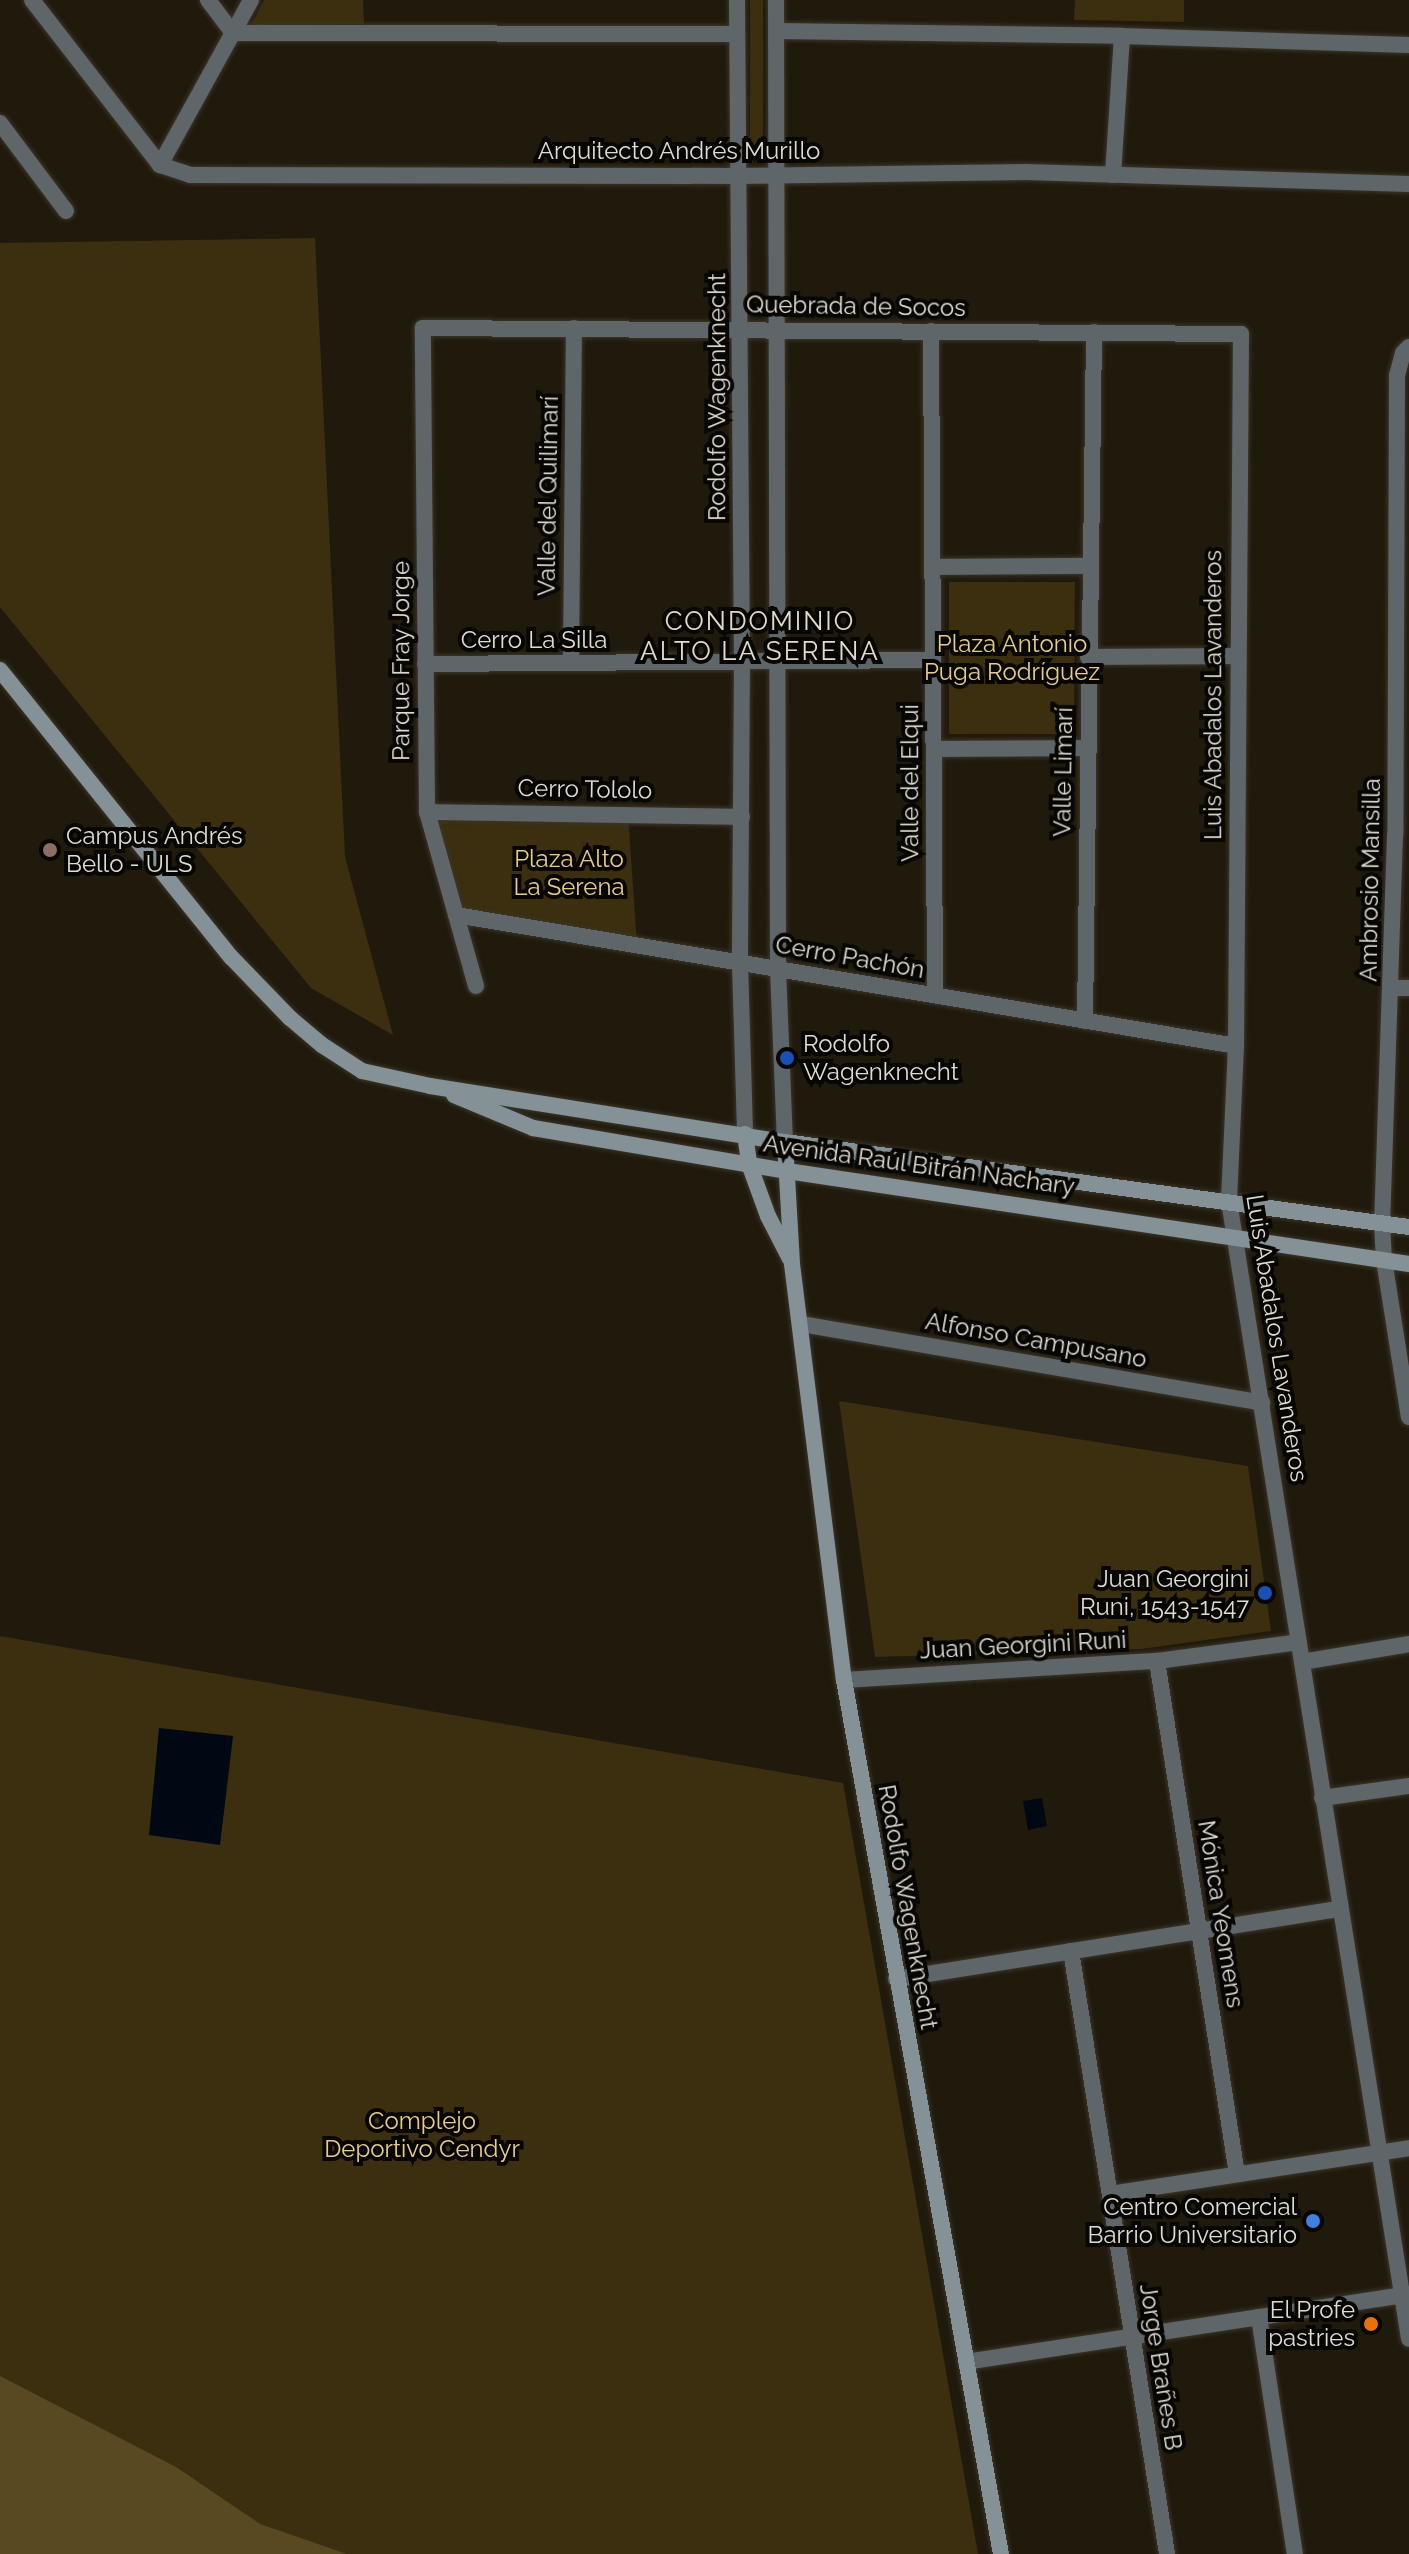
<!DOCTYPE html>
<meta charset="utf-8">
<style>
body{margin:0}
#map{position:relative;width:1409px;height:2554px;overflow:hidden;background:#201a0d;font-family:Raleway,sans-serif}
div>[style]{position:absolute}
.green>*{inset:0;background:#3b2f0f}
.forest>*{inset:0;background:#584921}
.water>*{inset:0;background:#000813}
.roads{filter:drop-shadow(0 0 2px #3b3529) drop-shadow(0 0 2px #3b3529)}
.street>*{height:16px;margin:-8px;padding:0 8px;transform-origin:8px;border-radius:8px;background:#5e6669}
.secondary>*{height:16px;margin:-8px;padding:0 8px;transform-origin:8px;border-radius:8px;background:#849196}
.dots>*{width:22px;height:22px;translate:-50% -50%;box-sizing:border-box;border:4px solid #070603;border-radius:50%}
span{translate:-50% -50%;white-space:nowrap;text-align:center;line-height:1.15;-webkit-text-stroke:8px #070603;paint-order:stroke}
.street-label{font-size:24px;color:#dfdcd3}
.park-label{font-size:24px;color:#e8cd8a}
.poi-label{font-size:24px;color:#dfdcd3}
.left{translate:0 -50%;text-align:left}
.right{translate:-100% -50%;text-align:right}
.neighbourhood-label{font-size:26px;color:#e2dbca;letter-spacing:2px}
</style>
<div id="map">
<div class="green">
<div style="clip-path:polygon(264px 0,363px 0,364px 24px,251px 25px)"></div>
<div style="clip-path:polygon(750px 0,763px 0,763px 150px,757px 158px,750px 151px)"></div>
<div style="clip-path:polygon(1075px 0,1184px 0,1184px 22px,1074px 20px)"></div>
<div style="clip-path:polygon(315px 238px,345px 857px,393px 1035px,311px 988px,0 607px,0 243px)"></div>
<div style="clip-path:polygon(949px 582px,1075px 582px,1074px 734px,949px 734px)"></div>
<div style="clip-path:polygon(427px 812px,628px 813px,637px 945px,456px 915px)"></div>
<div style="clip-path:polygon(839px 1401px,1248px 1466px,1271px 1631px,1141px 1649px,875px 1657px)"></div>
<div style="clip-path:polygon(0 1636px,843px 1783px,978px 2554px,0 2554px)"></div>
</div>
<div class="forest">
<div style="clip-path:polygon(0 2376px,176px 2467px,260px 2524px,347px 2554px,0 2554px)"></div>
</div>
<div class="water">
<div style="clip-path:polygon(159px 1728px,233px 1736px,220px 1845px,149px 1835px)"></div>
<div style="clip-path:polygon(1042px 1798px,1047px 1826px,1028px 1830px,1023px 1801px)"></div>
</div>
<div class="roads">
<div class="street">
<div style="left:32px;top:0;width:209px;rotate:52.2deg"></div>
<div style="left:160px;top:165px;width:32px;rotate:18deg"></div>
<div style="left:190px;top:175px;width:548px;rotate:0.1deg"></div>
<div style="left:738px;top:176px;width:289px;rotate:-0.8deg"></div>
<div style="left:1027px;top:172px;width:382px;rotate:1.8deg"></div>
<div style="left:208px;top:0;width:41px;rotate:52.9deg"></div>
<div style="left:233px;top:33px;width:504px;rotate:0.11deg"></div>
<div style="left:737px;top:0;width:663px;rotate:89.57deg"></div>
<div style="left:742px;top:663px;width:300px;rotate:90.4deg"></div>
<div style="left:740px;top:963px;width:171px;rotate:88.3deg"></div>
<div style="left:776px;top:0;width:969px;rotate:89.88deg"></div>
<div style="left:778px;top:969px;width:173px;rotate:87.7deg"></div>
<div style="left:777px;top:31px;width:345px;rotate:0.8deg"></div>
<div style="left:1122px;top:36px;width:287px;rotate:1.8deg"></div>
<div style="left:0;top:123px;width:110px;rotate:53.1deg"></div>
<div style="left:160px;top:165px;width:188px;rotate:-61.1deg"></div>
<div style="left:1113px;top:175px;width:139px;rotate:-86.3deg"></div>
<div style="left:931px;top:331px;width:664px;rotate:89.65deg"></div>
<div style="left:1409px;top:347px;width:8px;rotate:135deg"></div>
<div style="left:1403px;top:353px;width:23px;rotate:105deg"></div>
<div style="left:1397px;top:375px;width:460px;rotate:90.2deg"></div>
<div style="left:1395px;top:835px;width:388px;rotate:91.9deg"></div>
<div style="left:1382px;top:1223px;width:37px;rotate:87deg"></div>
<div style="left:1384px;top:1260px;width:159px;rotate:81deg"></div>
<div style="left:933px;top:567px;width:157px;rotate:-0.4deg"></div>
<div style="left:1088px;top:657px;width:148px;rotate:-0.4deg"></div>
<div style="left:571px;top:663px;width:335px;rotate:-89.5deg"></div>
<div style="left:425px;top:664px;width:508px;rotate:-0.45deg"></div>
<div style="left:934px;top:749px;width:153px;rotate:-0.4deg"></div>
<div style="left:427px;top:812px;width:315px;rotate:0.9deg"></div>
<div style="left:456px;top:915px;width:791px;rotate:9.53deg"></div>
<div style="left:476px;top:986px;width:181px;rotate:-105.7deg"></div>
<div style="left:427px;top:812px;width:484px;rotate:-90.5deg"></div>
<div style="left:423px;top:328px;width:818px;rotate:0.42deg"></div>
<div style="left:1241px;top:334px;width:712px;rotate:90.4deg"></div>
<div style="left:1236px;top:1046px;width:155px;rotate:92.6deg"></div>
<div style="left:1229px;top:1201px;width:1152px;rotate:81.01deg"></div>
<div style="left:1392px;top:988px;width:17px"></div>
<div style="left:1085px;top:1021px;width:689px;rotate:-89.25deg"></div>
<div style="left:801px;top:1324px;width:468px;rotate:9.7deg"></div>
<div style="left:1157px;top:1661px;width:519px;rotate:81.14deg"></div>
<div style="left:1302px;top:1662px;width:109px;rotate:-9.5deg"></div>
<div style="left:844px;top:1680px;width:314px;rotate:-3.5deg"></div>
<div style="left:1157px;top:1661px;width:143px;rotate:-7.6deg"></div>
<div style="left:1322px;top:1798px;width:88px;rotate:-7.9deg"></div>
<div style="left:1071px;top:1951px;width:611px;rotate:80.95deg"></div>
<div style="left:896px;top:1979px;width:449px;rotate:-9deg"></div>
<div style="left:1110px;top:2194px;width:303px;rotate:-8.7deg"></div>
<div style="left:1259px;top:2317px;width:240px;rotate:81.4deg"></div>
<div style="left:966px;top:2362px;width:448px;rotate:-8.7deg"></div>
</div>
<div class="secondary">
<div style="left:0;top:670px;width:368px;rotate:51.2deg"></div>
<div style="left:231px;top:957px;width:85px;rotate:46deg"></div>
<div style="left:290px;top:1018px;width:42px;rotate:40.2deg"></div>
<div style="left:322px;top:1045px;width:48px;rotate:33deg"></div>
<div style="left:362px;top:1071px;width:70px;rotate:12.4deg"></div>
<div style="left:430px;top:1086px;width:359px;rotate:9deg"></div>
<div style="left:785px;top:1142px;width:630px;rotate:7.76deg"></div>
<div style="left:454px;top:1095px;width:86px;rotate:22.7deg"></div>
<div style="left:533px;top:1128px;width:258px;rotate:9.6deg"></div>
<div style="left:787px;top:1171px;width:629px;rotate:8.5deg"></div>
<div style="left:745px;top:1134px;width:30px;rotate:82deg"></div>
<div style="left:749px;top:1164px;width:55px;rotate:69.9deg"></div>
<div style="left:768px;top:1216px;width:48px;rotate:62.9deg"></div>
<div style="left:785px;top:1142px;width:122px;rotate:86.7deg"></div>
<div style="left:792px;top:1264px;width:419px;rotate:82.9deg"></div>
<div style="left:844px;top:1680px;width:888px;rotate:79.82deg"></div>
</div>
</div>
<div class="dots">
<div style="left:50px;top:850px;background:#8d6e63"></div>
<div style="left:787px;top:1058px;background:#1a4fb4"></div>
<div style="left:1265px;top:1593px;background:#1a4fb4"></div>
<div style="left:1313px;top:2221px;background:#3f7fe0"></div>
<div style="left:1371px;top:2324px;background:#e8710a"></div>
</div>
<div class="street-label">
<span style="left:679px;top:151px">Arquitecto Andrés Murillo</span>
<span style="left:856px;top:306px;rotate:1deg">Quebrada de Socos</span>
<span style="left:717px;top:397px;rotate:-90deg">Rodolfo Wagenknecht</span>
<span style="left:548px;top:496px;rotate:-89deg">Valle del Quilimarí</span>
<span style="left:534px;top:640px">Cerro La Silla</span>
<span style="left:401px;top:661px;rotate:-90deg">Parque Fray Jorge</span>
<span style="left:1213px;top:695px;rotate:-90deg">Luis Abadalos Lavanderos</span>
<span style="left:1063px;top:772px;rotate:-89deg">Valle Limarí</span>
<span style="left:910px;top:783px;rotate:-90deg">Valle del Elqui</span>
<span style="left:585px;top:789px;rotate:1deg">Cerro Tololo</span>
<span style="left:1370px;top:880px;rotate:-89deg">Ambrosio Mansilla</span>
<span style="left:850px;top:957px;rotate:10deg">Cerro Pachón</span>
<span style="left:919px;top:1165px;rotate:8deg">Avenida Raúl Bitrán Nachary</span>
<span style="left:1277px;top:1338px;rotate:81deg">Luis Abadalos Lavanderos</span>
<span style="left:1036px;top:1340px;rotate:10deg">Alfonso Campusano</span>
<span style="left:1023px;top:1645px;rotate:-3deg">Juan Georgini Runi</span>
<span style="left:908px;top:1907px;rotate:80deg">Rodolfo Wagenknecht</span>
<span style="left:1221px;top:1914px;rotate:81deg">Mónica Yeomens</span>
<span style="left:1161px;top:2367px;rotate:81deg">Jorge Brañes B</span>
</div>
<div class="park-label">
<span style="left:1012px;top:658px">Plaza Antonio<br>Puga Rodríguez</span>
<span style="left:569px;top:873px">Plaza Alto<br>La Serena</span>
<span style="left:422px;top:2135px">Complejo<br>Deportivo Cendyr</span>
</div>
<div class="poi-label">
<span class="left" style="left:66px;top:850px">Campus Andrés<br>Bello - ULS</span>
<span class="left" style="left:803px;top:1058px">Rodolfo<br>Wagenknecht</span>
<span class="right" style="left:1249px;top:1593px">Juan Georgini<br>Runi, 1543-1547</span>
<span class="right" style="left:1297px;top:2221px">Centro Comercial<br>Barrio Universitario</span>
<span class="right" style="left:1355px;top:2324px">El Profe<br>pastries</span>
</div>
<div class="neighbourhood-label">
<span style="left:760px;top:637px">CONDOMINIO<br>ALTO LA SERENA</span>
</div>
</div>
